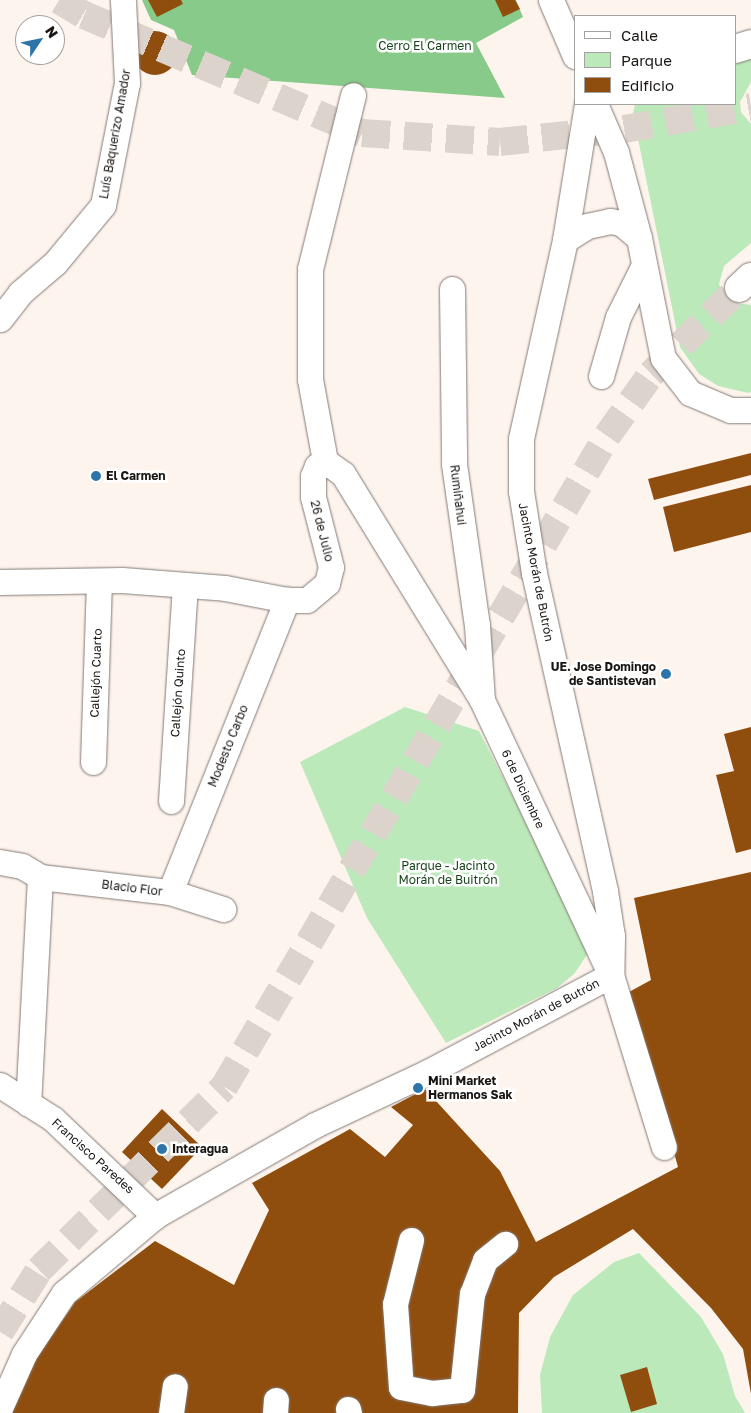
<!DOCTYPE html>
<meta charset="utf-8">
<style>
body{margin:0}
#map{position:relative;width:751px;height:1413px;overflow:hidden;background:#fef4ee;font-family:"Golos Text",sans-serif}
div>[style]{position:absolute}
.green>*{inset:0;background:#bbe9ba}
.forest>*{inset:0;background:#88ca89}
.building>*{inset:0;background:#904e0e}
.round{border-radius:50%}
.major-tunnel>*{height:28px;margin-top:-14px;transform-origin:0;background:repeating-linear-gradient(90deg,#dcd3cd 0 28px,transparent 0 42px)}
.roads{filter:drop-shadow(0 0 1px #827a75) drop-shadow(0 0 1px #827a75)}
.minor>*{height:25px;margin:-12.5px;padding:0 12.5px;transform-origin:12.5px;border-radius:12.5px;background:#fff}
.major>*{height:28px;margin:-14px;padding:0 14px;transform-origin:14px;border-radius:14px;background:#fff}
.dots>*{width:14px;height:14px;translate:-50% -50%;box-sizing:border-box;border:2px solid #fff;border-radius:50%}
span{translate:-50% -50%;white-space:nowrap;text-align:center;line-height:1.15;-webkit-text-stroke:5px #fff;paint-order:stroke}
.park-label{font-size:12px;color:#17441a}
.street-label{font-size:12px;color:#191614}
.poi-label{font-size:12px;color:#191614;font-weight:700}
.left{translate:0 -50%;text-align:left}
.right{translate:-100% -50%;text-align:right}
.legend{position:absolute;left:574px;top:15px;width:162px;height:90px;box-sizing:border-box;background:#fff;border:1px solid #a3a2a1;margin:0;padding:6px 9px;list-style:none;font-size:15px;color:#191614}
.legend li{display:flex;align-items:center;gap:10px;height:25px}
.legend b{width:25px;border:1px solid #a3a2a1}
.north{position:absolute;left:15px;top:15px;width:50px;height:50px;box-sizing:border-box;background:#fff;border:1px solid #a3a2a1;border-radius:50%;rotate:56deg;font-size:14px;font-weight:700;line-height:20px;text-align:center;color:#191614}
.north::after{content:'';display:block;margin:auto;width:18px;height:22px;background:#2d74a9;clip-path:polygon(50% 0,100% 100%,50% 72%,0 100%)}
</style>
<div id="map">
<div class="green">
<div style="clip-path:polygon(751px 59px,751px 82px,740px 102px,741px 112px,751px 124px,751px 243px,724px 266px,719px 284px,729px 302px,751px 305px,751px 392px,748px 393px,718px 386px,699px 374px,680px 347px,633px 114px,635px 104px,735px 104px,735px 63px)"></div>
<div style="clip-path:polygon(405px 707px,479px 731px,591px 949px,574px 974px,557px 988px,446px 1043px,367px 918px,300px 762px)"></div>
<div style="clip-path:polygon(639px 1253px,701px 1317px,723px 1354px,735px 1396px,745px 1413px,542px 1413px,540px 1375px,550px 1337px,573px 1295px,614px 1262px)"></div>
</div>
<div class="forest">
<div style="clip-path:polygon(142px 0,516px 0,523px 17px,476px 43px,505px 98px,192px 75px,174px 30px,151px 20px)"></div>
</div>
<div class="building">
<div style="clip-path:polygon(148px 0,181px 0,183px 4px,157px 17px)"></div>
<div style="clip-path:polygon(495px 0,515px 0,520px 9px,503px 17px)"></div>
<div class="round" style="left:133px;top:31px;width:44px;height:44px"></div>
<div style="clip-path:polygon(751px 453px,751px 475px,654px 500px,648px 479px)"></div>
<div style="clip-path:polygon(751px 485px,751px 532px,674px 552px,663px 507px)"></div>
<div style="clip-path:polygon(751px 727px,751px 849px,736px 853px,716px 775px,734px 771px,724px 734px)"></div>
<div style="clip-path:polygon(751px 872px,751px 1394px,743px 1349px,711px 1308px,633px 1229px,554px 1277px,519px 1313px,518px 1413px,11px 1413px,34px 1362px,75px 1302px,155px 1241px,234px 1285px,269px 1210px,252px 1183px,350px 1129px,385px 1157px,413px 1125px,391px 1107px,425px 1089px,500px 1171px,536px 1242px,678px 1167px,629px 992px,651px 980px,634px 898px)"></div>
<div style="clip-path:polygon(162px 1109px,202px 1147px,162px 1189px,122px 1152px)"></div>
<div style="clip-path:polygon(647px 1367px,657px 1404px,631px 1412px,620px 1375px)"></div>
</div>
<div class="major-tunnel">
<div style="left:59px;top:0;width:29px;rotate:31deg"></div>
<div style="left:84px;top:15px;width:302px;rotate:23deg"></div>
<div style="left:362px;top:133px;width:138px;rotate:3.7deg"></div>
<div style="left:500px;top:142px;width:125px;rotate:-6deg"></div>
<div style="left:624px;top:129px;width:129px;rotate:-9.8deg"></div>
<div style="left:0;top:1332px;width:73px;rotate:-57.8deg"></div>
<div style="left:39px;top:1270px;width:260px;rotate:-44.7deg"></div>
<div style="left:224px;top:1087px;width:755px;rotate:-59.53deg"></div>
<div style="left:607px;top:436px;width:76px;rotate:-54.6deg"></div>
<div style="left:651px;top:374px;width:123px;rotate:-44.3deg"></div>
</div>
<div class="roads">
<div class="minor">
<div style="left:551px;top:0;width:61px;rotate:66.8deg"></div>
<div style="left:587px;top:104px;width:138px;rotate:99.2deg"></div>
<div style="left:565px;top:240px;width:204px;rotate:102.5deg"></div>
<div style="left:521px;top:439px;width:52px;rotate:90deg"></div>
<div style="left:521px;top:491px;width:83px;rotate:81deg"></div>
<div style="left:534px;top:573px;width:326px;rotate:77.4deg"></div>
<div style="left:605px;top:891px;width:46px;rotate:81.2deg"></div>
<div style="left:612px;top:936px;width:39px;rotate:91deg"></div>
<div style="left:595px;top:104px;width:52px;rotate:66.4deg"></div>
<div style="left:616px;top:152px;width:89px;rotate:75deg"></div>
<div style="left:639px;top:238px;width:122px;rotate:78.7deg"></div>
<div style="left:663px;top:358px;width:44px;rotate:52.4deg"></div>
<div style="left:690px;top:393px;width:43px;rotate:23deg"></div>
<div style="left:730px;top:410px;width:21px"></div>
<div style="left:565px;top:240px;width:26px;rotate:-32deg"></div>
<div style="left:587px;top:226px;width:24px;rotate:-12deg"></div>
<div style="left:610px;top:221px;width:11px;rotate:10deg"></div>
<div style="left:621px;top:223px;width:23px;rotate:40deg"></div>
<div style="left:452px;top:289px;width:175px;rotate:89.3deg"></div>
<div style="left:454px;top:464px;width:163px;rotate:81.9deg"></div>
<div style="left:477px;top:625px;width:75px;rotate:86.2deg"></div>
<div style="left:0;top:319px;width:33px;rotate:-52deg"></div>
<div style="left:20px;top:293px;width:46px;rotate:-40.6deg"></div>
<div style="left:55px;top:263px;width:75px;rotate:-50.4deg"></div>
<div style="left:103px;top:205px;width:124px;rotate:-78.9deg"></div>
<div style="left:127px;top:83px;width:83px;rotate:-92.8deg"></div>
<div style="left:601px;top:376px;width:61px;rotate:-73.9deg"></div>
<div style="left:618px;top:317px;width:56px;rotate:-63.4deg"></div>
<div style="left:325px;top:461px;width:22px;rotate:36deg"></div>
<div style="left:343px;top:474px;width:265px;rotate:58.4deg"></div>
<div style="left:482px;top:700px;width:304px;rotate:64.9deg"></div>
<div style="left:611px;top:975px;width:180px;rotate:72.9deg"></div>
<div style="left:0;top:582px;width:122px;rotate:-0.9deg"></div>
<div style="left:122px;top:580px;width:103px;rotate:4.4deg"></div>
<div style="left:225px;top:588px;width:63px;rotate:11deg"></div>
<div style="left:287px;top:600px;width:20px"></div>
<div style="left:307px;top:600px;width:26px;rotate:-40deg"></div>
<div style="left:327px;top:583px;width:16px;rotate:-76deg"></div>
<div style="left:331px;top:567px;width:72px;rotate:-104.4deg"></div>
<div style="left:313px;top:497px;width:21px;rotate:-90deg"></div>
<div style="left:313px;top:476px;width:11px;rotate:-68deg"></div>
<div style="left:317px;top:466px;width:9px;rotate:-32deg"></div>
<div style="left:325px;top:461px;width:83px;rotate:-100.4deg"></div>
<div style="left:310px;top:379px;width:110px;rotate:-90deg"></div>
<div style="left:310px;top:269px;width:179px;rotate:-76.1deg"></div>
<div style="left:93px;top:762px;width:179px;rotate:-88.1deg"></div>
<div style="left:171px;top:801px;width:215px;rotate:-86.3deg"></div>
<div style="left:0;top:862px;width:22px;rotate:10deg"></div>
<div style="left:22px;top:866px;width:21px;rotate:31deg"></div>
<div style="left:40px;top:877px;width:227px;rotate:93deg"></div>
<div style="left:40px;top:877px;width:131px;rotate:6.6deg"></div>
<div style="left:170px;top:892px;width:56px;rotate:17.8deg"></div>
<div style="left:170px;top:892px;width:315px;rotate:-68.2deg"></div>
<div style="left:0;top:1085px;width:63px;rotate:32.7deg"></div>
<div style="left:53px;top:1119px;width:141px;rotate:43.6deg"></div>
<div style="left:411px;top:1240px;width:66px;rotate:104deg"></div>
<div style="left:395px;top:1304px;width:83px;rotate:85.9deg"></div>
<div style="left:401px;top:1387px;width:32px;rotate:11deg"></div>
<div style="left:432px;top:1393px;width:30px;rotate:-6deg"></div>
<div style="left:462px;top:1390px;width:97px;rotate:-84.1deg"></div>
<div style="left:472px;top:1294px;width:36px;rotate:-69deg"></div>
<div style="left:485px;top:1260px;width:26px;rotate:-39deg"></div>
<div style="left:0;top:1408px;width:59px;rotate:-66deg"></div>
<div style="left:24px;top:1354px;width:73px;rotate:-56.7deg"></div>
<div style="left:64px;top:1293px;width:119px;rotate:-40.2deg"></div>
<div style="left:155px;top:1216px;width:184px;rotate:-29.6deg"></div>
<div style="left:315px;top:1125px;width:125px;rotate:-25.1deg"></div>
<div style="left:428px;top:1072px;width:207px;rotate:-27.9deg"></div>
<div style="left:348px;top:1409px;width:4px;rotate:76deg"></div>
<div style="left:171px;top:1413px;width:27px;rotate:-82deg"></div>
<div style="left:275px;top:1413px;width:13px;rotate:-86deg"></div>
</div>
<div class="major">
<div style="left:735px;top:49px;width:17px;rotate:-17deg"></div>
<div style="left:739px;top:288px;width:16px;rotate:-43deg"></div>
</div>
</div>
<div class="dots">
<div style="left:96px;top:476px;background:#2d74a9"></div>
<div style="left:666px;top:674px;background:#2d74a9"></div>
<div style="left:418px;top:1088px;background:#2d74a9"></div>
<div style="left:162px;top:1149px;background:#2d74a9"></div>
</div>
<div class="park-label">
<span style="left:425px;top:46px">Cerro El Carmen</span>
<span style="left:448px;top:873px">Parque - Jacinto<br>Morán de Buitrón</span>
</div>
<div class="street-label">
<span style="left:115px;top:134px;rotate:-80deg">Luís Baquerizo Amador</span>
<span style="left:458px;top:495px;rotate:83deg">Rumiñahui</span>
<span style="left:322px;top:531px;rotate:76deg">26 de Julio</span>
<span style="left:536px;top:572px;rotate:79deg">Jacinto Morán de Butrón</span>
<span style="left:96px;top:673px;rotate:-88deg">Callejón Cuarto</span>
<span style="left:178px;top:693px;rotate:-86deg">Callejón Quinto</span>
<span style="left:228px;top:746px;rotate:-68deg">Modesto Carbo</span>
<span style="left:523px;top:789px;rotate:65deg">6 de Diciembre</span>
<span style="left:132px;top:888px;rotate:7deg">Blacio Flor</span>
<span style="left:536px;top:1015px;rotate:-28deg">Jacinto Morán de Butrón</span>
<span style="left:93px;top:1156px;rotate:42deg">Francisco Paredes</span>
</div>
<div class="poi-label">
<span class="left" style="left:106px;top:476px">El Carmen</span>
<span class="right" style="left:656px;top:674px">UE. Jose Domingo<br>de Santistevan</span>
<span class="left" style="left:428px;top:1088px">Mini Market<br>Hermanos Sak</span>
<span class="left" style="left:172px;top:1149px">Interagua</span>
</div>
<ul class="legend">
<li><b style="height:6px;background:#fff"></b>Calle</li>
<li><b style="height:14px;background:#bbe9ba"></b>Parque</li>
<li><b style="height:14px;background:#904e0e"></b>Edificio</li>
</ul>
<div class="north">N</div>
</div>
